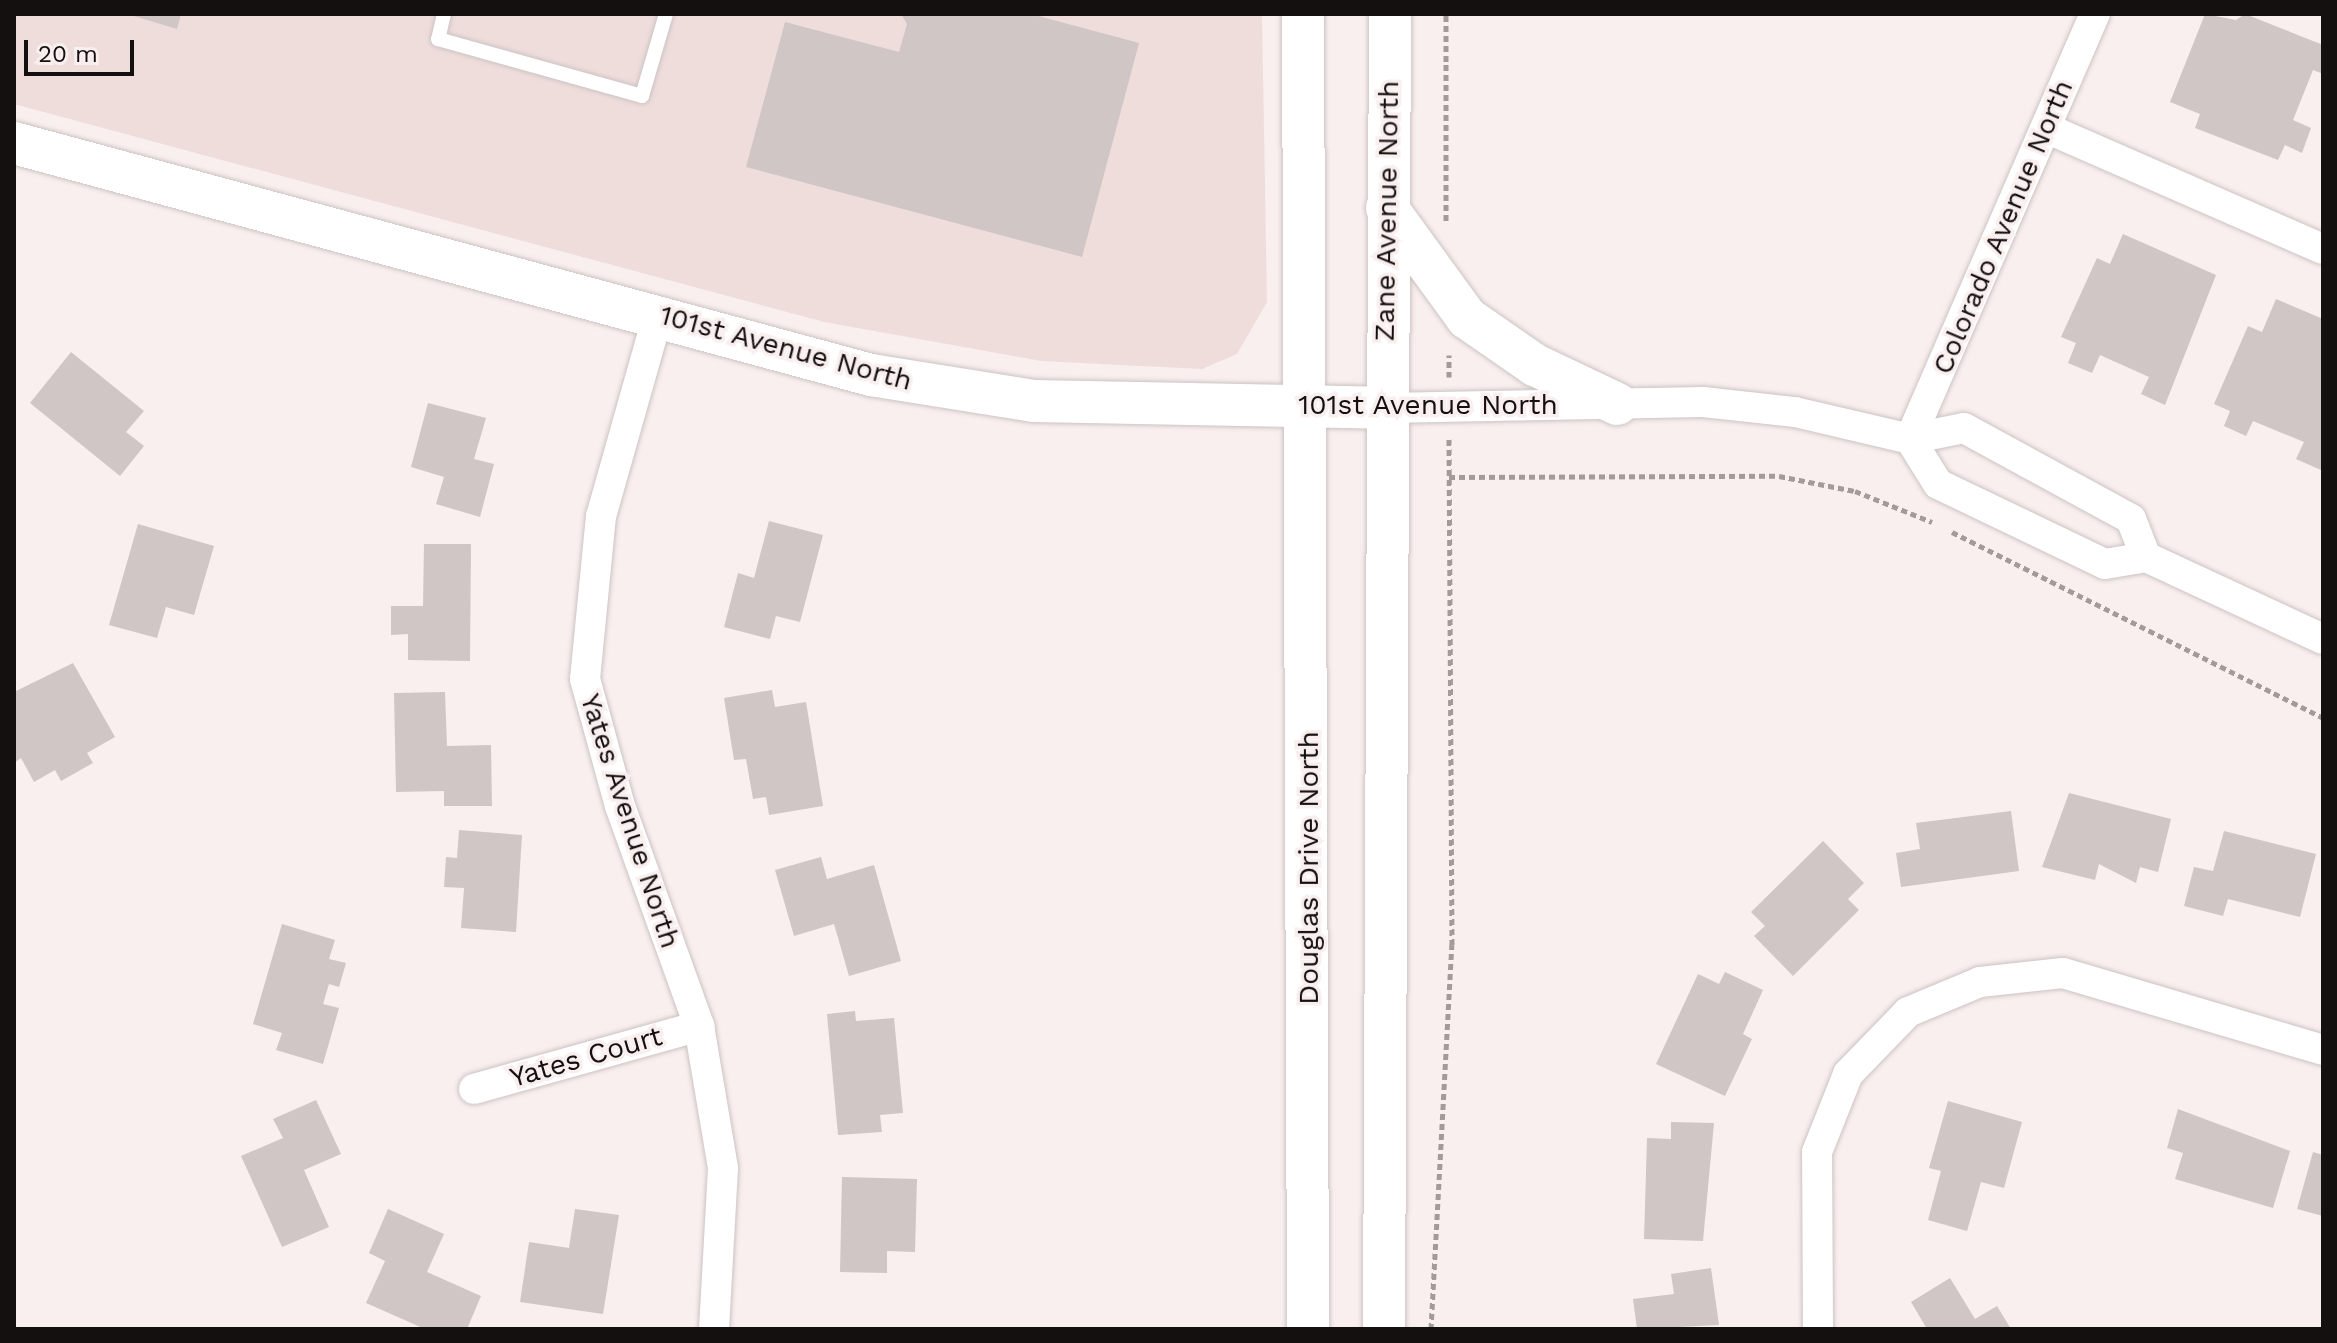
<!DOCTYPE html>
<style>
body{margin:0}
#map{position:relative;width:2337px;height:1343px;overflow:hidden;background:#f9efee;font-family:"Work Sans",sans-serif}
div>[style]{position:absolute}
.built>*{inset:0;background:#efdddc}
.building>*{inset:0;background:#cfc6c5}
.path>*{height:5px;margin-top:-2.5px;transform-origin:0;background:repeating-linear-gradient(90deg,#a39b9a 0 6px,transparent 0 10px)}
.roads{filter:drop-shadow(0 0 2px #ccc3c3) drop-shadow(0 0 2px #ccc3c3)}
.lane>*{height:14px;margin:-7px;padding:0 7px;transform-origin:7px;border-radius:7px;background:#fff}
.street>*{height:30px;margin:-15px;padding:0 15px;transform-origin:15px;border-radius:15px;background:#fff}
.secondary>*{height:42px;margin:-21px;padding:0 21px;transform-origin:21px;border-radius:21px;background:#fff}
span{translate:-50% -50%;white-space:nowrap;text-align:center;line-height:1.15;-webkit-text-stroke:7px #f9efee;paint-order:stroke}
.street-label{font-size:28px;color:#13100f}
.frame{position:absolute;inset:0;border:16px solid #13100f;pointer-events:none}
.scale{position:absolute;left:24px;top:40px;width:110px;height:36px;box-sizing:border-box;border:4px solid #13100f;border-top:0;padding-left:10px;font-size:24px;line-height:28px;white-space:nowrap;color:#13100f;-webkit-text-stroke:6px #f9efee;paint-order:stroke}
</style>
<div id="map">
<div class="built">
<div style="clip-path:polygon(14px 14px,1262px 14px,1267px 302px,1237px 354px,1202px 369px,1041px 361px,824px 322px,14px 104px)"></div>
</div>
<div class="building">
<div style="clip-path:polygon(127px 14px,181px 14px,177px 29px)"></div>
<div style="clip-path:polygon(901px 14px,1031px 14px,1139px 43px,1082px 257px,746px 167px,785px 22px,899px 52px,907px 24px)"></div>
<div style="clip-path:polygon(2205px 14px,2236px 20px,2245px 14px,2323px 45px,2323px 74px,2313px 70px,2293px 120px,2311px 128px,2302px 153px,2285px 145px,2278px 160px,2195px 128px,2200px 114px,2170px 102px)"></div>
<div style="clip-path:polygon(2123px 234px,2216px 275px,2165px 405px,2141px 394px,2149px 377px,2100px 355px,2092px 373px,2068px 363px,2076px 343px,2061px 337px,2097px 258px,2110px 264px)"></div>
<div style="clip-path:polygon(2276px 299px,2323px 319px,2321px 470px,2296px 459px,2304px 442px,2253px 421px,2246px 436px,2224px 426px,2230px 411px,2214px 404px,2248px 326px,2262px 332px)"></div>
<div style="clip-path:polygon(71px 352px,144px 411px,126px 432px,144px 446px,120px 476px,30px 403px)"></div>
<div style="clip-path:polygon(428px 403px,486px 418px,474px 459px,494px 464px,480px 517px,436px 504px,444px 477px,411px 467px)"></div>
<div style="clip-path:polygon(769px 521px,823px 535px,800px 622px,776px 616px,770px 639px,724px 627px,738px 573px,754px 578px)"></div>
<div style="clip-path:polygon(138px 524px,214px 546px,194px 615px,166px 607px,157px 638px,109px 625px)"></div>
<div style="clip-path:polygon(424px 544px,471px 544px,470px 661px,408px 660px,408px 634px,391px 635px,391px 606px,423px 606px)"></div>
<div style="clip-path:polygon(73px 663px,115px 737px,87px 753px,93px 763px,61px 781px,55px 770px,34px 782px,21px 758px,14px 763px,14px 692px)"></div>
<div style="clip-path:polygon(772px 690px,775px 707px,806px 702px,823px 806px,769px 815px,766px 797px,753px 799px,746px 759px,734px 760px,724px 698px)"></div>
<div style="clip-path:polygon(445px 692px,447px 746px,491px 745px,492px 806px,444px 806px,444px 791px,396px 792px,394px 693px)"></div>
<div style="clip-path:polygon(2069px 793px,2171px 819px,2158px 872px,2140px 867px,2136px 883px,2099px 864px,2095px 880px,2042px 867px)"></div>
<div style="clip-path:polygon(2011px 811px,2019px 871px,1901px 887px,1896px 853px,1920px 849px,1916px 823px)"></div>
<div style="clip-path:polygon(459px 830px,522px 835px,516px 932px,461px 928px,464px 888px,444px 887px,446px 857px,457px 858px)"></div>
<div style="clip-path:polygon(2224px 831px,2316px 854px,2300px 917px,2228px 899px,2223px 916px,2184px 906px,2194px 867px,2213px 871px)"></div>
<div style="clip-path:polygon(1823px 841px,1864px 883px,1848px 899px,1859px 910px,1793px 976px,1754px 936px,1765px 926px,1751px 912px)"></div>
<div style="clip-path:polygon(821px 857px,827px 879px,874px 865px,901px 961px,849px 976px,834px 924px,794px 936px,775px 870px)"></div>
<div style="clip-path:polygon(282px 924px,335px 940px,329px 959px,346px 963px,339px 987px,329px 984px,323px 1004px,339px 1008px,323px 1064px,276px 1050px,282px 1033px,253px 1024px)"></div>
<div style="clip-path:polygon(1725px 972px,1763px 990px,1743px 1034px,1752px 1039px,1725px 1096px,1656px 1064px,1698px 974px,1719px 984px)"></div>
<div style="clip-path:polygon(855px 1011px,856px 1021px,894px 1018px,903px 1113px,880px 1115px,882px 1132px,838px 1135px,827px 1014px)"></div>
<div style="clip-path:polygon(316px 1100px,341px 1154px,304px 1170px,329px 1227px,282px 1247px,241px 1156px,283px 1138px,273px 1119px)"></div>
<div style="clip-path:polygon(1948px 1101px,2022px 1122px,2004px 1188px,1981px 1182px,1967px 1231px,1928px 1220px,1941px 1171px,1929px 1168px)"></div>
<div style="clip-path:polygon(2178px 1109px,2290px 1151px,2273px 1208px,2175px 1179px,2183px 1153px,2167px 1148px)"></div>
<div style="clip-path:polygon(1671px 1122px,1714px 1123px,1703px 1241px,1644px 1239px,1647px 1138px,1671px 1139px)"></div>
<div style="clip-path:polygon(2313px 1152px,2323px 1155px,2323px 1216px,2297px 1209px)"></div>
<div style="clip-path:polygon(842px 1177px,917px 1179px,915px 1252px,887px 1251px,887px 1273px,840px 1272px)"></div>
<div style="clip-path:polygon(388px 1209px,444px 1234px,427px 1272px,481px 1296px,467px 1329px,425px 1329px,366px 1303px,385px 1261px,369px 1253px)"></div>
<div style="clip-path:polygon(575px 1209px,619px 1215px,603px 1314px,520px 1302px,529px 1242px,569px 1248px)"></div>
<div style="clip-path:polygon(1711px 1268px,1719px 1325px,1637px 1329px,1633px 1299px,1674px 1294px,1671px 1274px)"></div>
<div style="clip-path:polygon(1950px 1278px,1975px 1319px,1997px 1306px,2011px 1329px,1927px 1329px,1911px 1302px)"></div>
</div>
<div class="path">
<div style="left:1446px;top:221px;width:207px;rotate:-90deg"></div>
<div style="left:1449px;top:377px;width:22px;rotate:-90deg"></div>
<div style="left:1449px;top:477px;width:330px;rotate:-0.2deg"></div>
<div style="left:1779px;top:476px;width:77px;rotate:11.2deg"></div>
<div style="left:1855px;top:491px;width:83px;rotate:21.9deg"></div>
<div style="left:1952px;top:532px;width:415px;rotate:26.6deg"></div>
<div style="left:1431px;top:1329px;width:385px;rotate:-86.9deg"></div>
<div style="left:1452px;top:945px;width:506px;rotate:-90.34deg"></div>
</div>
<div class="roads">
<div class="lane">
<div style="left:444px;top:14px;width:26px;rotate:103deg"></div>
<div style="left:438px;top:39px;width:212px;rotate:15.6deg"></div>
<div style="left:642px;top:96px;width:85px;rotate:-73.7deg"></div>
</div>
<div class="street">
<div style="left:2046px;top:128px;width:302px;rotate:23.6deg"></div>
<div style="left:658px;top:315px;width:209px;rotate:105.8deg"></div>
<div style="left:601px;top:516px;width:164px;rotate:95.6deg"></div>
<div style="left:585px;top:679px;width:132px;rotate:74.6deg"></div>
<div style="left:620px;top:806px;width:234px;rotate:70.2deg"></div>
<div style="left:699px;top:1026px;width:144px;rotate:80.4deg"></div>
<div style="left:723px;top:1168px;width:161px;rotate:93.2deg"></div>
<div style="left:1385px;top:408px;width:318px;rotate:-1.1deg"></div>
<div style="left:1703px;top:402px;width:93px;rotate:6.2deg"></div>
<div style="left:1795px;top:412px;width:118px;rotate:13.2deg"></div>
<div style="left:1910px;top:439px;width:55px;rotate:-11.5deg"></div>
<div style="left:1964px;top:428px;width:190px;rotate:28.6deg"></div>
<div style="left:2131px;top:519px;width:41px;rotate:68.5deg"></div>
<div style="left:1910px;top:439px;width:53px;rotate:58.1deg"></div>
<div style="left:1938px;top:484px;width:185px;rotate:25.6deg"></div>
<div style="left:2105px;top:564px;width:42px;rotate:-9.7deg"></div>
<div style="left:2146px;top:557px;width:195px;rotate:24.9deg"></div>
<div style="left:1910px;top:439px;width:464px;rotate:-66.5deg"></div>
<div style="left:474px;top:1089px;width:234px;rotate:-15.6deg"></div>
<div style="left:1818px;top:1329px;width:177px;rotate:-90.3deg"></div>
<div style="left:1817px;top:1152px;width:84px;rotate:-68.3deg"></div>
<div style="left:1848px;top:1074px;width:86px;rotate:-45.9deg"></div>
<div style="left:1908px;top:1012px;width:78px;rotate:-22.6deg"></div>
<div style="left:1980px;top:982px;width:83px;rotate:-6.2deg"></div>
<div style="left:2063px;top:973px;width:271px;rotate:16.5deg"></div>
</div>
<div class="secondary">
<div style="left:1303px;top:14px;width:1315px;rotate:89.78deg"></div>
<div style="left:14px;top:143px;width:888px;rotate:15.15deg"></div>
<div style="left:871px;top:375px;width:165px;rotate:9.1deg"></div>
<div style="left:1034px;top:401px;width:351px;rotate:1.1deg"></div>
<div style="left:1387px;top:208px;width:136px;rotate:54deg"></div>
<div style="left:1467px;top:318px;width:83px;rotate:34.7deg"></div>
<div style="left:1535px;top:365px;width:91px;rotate:25.4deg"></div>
<div style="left:1384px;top:1329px;width:1315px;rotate:-89.74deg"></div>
</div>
</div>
<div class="street-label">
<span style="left:1387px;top:211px;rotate:-89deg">Zane Avenue North</span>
<span style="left:2003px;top:227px;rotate:-67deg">Colorado Avenue North</span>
<span style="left:786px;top:348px;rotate:15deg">101st Avenue North</span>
<span style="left:1428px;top:405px">101st Avenue North</span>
<span style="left:630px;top:821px;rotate:72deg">Yates Avenue North</span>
<span style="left:1309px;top:868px;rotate:-90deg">Douglas Drive North</span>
<span style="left:586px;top:1057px;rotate:-16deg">Yates Court</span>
</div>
<div class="frame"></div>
<div class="scale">20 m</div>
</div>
